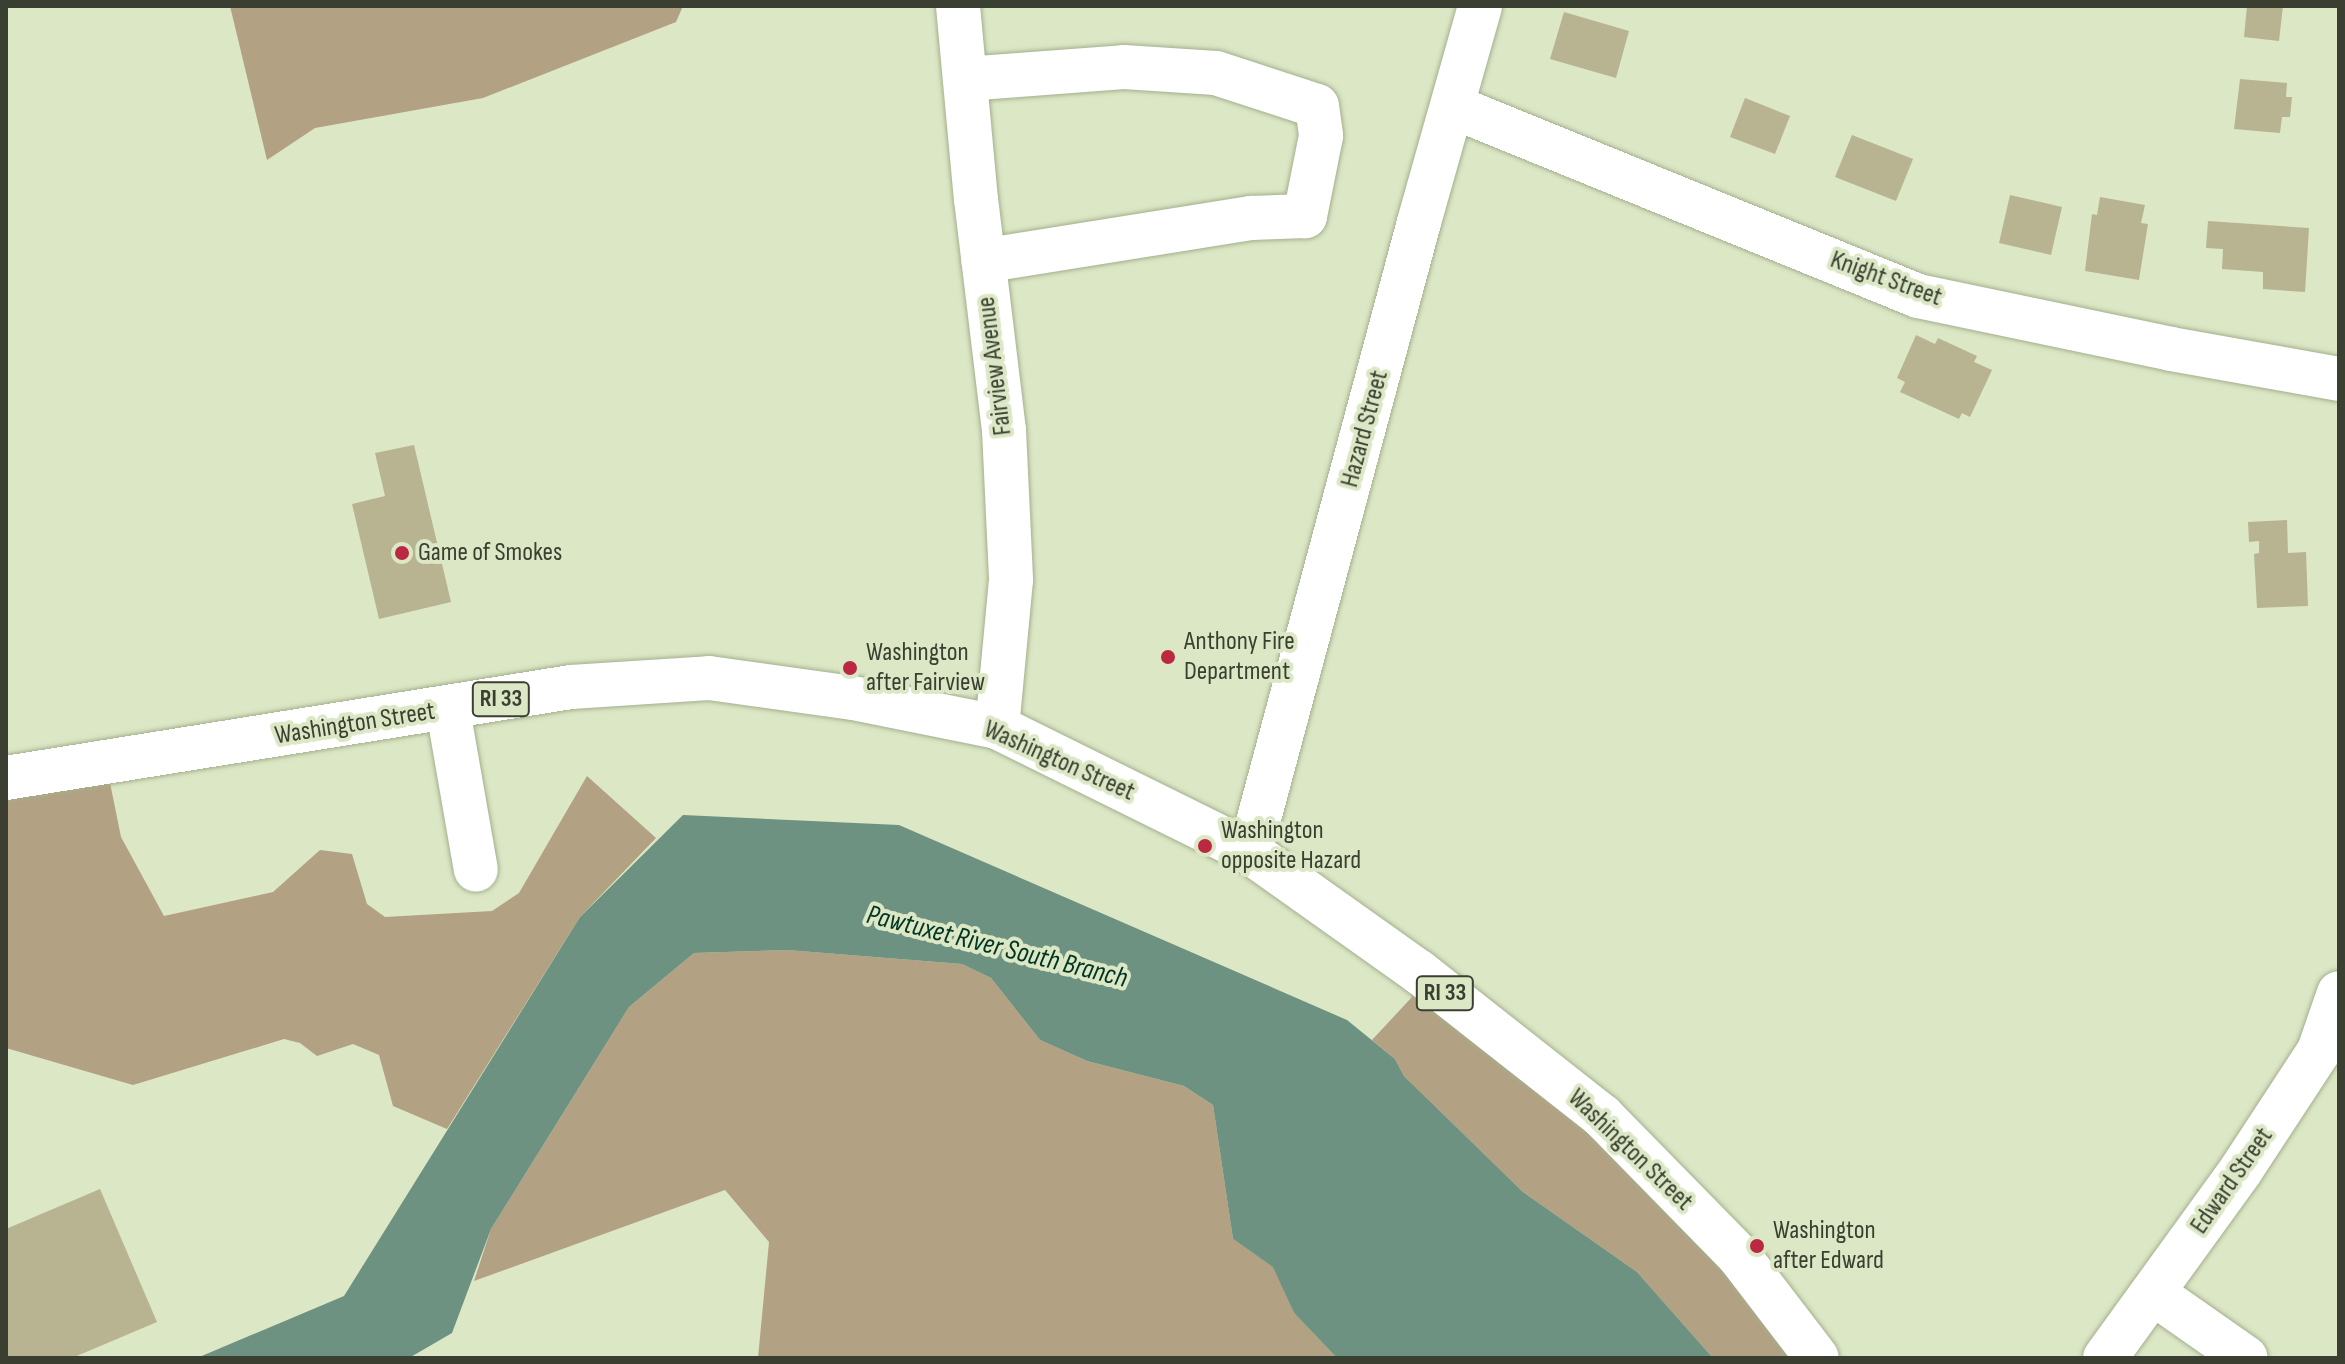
<!DOCTYPE html>
<style>
body{margin:0}
#map{position:relative;width:2345px;height:1364px;overflow:hidden;background:#dbe7c5;font-family:"Sofia Sans Condensed",sans-serif}
div>[style]{position:absolute}
.forest>*{inset:0;background:#b3a183}
.water>*{inset:0;background:#6e9281}
.building>*{inset:0;background:#b8b492}
.roads{filter:drop-shadow(0 0 2px #a4af8e) drop-shadow(0 0 2px #a4af8e)}
.minor>*{height:44px;margin:-22px;padding:0 22px;transform-origin:22px;border-radius:22px;background:#fff}
.major>*{height:44px;margin:-22px;padding:0 22px;transform-origin:22px;border-radius:22px;background:#fff}
.dots>*{width:22px;height:22px;translate:-50% -50%;box-sizing:border-box;border:4px solid #dbe7c5;border-radius:50%}
span{translate:-50% -50%;white-space:nowrap;text-align:center;line-height:1.15;-webkit-text-stroke:8px #dbe7c5;paint-order:stroke}
.shield-label span{padding:2px 6px;background:#dbe7c5;border:2px solid;border-radius:6px;-webkit-text-stroke-width:0}
.shield-label{font-size:24px;color:#3a3f31;font-weight:700}
.street-label{font-size:26px;color:#3a3f31}
.poi-label{font-size:26px;color:#3a3f31}
.left{translate:0 -50%;text-align:left}
.water-label{font-size:28px;color:#003523;font-style:italic}
.frame{position:absolute;inset:0;border:8px solid #3a3f31;pointer-events:none}
</style>
<div id="map">
<div class="forest">
<div style="clip-path:polygon(230px 6px,683px 6px,676px 22px,483px 98px,315px 128px,267px 160px)"></div>
<div style="clip-path:polygon(106px 763px,121px 837px,164px 916px,273px 892px,320px 850px,352px 854px,367px 904px,385px 917px,492px 911px,519px 893px,587px 776px,656px 838px,580px 917px,447px 1129px,393px 1106px,379px 1055px,353px 1044px,317px 1056px,300px 1043px,284px 1039px,133px 1085px,6px 1048px,6px 775px)"></div>
<div style="clip-path:polygon(787px 950px,962px 964px,991px 978px,1040px 1040px,1087px 1061px,1184px 1086px,1213px 1105px,1233px 1239px,1274px 1267px,1294px 1313px,1337px 1358px,758px 1358px,769px 1242px,725px 1190px,474px 1281px,491px 1229px,629px 1007px,694px 953px)"></div>
<div style="clip-path:polygon(1390px 958px,1413px 963px,1824px 1358px,1713px 1358px,1637px 1272px,1523px 1192px,1404px 1076px,1395px 1059px,1372px 1040px,1412px 997px)"></div>
</div>
<div class="water">
<div style="clip-path:polygon(683px 815px,899px 825px,1347px 1020px,1395px 1059px,1404px 1076px,1523px 1192px,1637px 1272px,1713px 1358px,1337px 1358px,1294px 1313px,1273px 1267px,1233px 1239px,1213px 1105px,1184px 1086px,1087px 1061px,1040px 1040px,991px 978px,962px 964px,787px 950px,694px 953px,629px 1007px,491px 1229px,452px 1333px,409px 1358px,197px 1358px,344px 1296px,580px 917px)"></div>
</div>
<div class="building">
<div style="clip-path:polygon(2247px 6px,2283px 6px,2279px 41px,2244px 37px)"></div>
<div style="clip-path:polygon(1564px 12px,1629px 31px,1616px 78px,1550px 59px)"></div>
<div style="clip-path:polygon(2240px 79px,2287px 83px,2286px 97px,2292px 97px,2290px 117px,2282px 117px,2280px 133px,2234px 129px)"></div>
<div style="clip-path:polygon(1745px 98px,1790px 116px,1775px 154px,1730px 137px)"></div>
<div style="clip-path:polygon(1852px 135px,1913px 159px,1896px 201px,1835px 177px)"></div>
<div style="clip-path:polygon(2010px 195px,2062px 207px,2051px 255px,1999px 243px)"></div>
<div style="clip-path:polygon(2100px 197px,2145px 205px,2141px 223px,2148px 224px,2139px 280px,2085px 271px,2092px 214px,2097px 215px)"></div>
<div style="clip-path:polygon(2208px 221px,2309px 228px,2305px 292px,2263px 289px,2263px 272px,2222px 269px,2223px 249px,2206px 248px)"></div>
<div style="clip-path:polygon(1916px 335px,1935px 344px,1938px 338px,1977px 356px,1974px 362px,1992px 370px,1970px 417px,1962px 413px,1959px 419px,1900px 392px,1905px 382px,1897px 378px)"></div>
<div style="clip-path:polygon(414px 445px,451px 602px,379px 619px,352px 504px,385px 496px,375px 453px)"></div>
<div style="clip-path:polygon(2287px 520px,2288px 553px,2306px 552px,2308px 606px,2257px 608px,2254px 554px,2259px 553px,2259px 541px,2249px 542px,2248px 522px)"></div>
<div style="clip-path:polygon(100px 1189px,157px 1322px,72px 1358px,6px 1358px,6px 1229px)"></div>
</div>
<div class="roads">
<div class="minor">
<div style="left:965px;top:79px;width:159px;rotate:-4.3deg"></div>
<div style="left:1124px;top:67px;width:92px;rotate:3.7deg"></div>
<div style="left:1216px;top:73px;width:106px;rotate:18.1deg"></div>
<div style="left:1317px;top:106px;width:30px;rotate:82deg"></div>
<div style="left:1321px;top:136px;width:82px;rotate:101.3deg"></div>
<div style="left:1305px;top:216px;width:54px;rotate:177.9deg"></div>
<div style="left:1251px;top:218px;width:271px;rotate:170.9deg"></div>
<div style="left:1454px;top:107px;width:501px;rotate:22.16deg"></div>
<div style="left:1918px;top:296px;width:258px;rotate:11.8deg"></div>
<div style="left:2171px;top:349px;width:171px;rotate:10.1deg"></div>
<div style="left:448px;top:710px;width:162px;rotate:80.1deg"></div>
<div style="left:1250px;top:852px;width:652px;rotate:-74.98deg"></div>
<div style="left:1419px;top:222px;width:224px;rotate:-74.2deg"></div>
<div style="left:2153px;top:1293px;width:113px;rotate:35deg"></div>
<div style="left:2105px;top:1358px;width:232px;rotate:-54.1deg"></div>
<div style="left:2241px;top:1170px;width:142px;rotate:-56.8deg"></div>
<div style="left:2319px;top:1051px;width:61px;rotate:-71deg"></div>
</div>
<div class="major">
<div style="left:958px;top:6px;width:194px;rotate:84.7deg"></div>
<div style="left:976px;top:199px;width:233px;rotate:83.1deg"></div>
<div style="left:1004px;top:430px;width:150px;rotate:87.3deg"></div>
<div style="left:1011px;top:580px;width:148px;rotate:95.4deg"></div>
<div style="left:6px;top:778px;width:572px;rotate:-9.15deg"></div>
<div style="left:571px;top:687px;width:138px;rotate:-3.7deg"></div>
<div style="left:709px;top:678px;width:145px;rotate:7.9deg"></div>
<div style="left:853px;top:698px;width:147px;rotate:11.4deg"></div>
<div style="left:997px;top:727px;width:282px;rotate:26.3deg"></div>
<div style="left:1250px;top:852px;width:207px;rotate:35.4deg"></div>
<div style="left:1419px;top:972px;width:233px;rotate:38.2deg"></div>
<div style="left:1602px;top:1116px;width:196px;rotate:45.6deg"></div>
<div style="left:1739px;top:1256px;width:128px;rotate:52.6deg"></div>
</div>
</div>
<div class="dots">
<div style="left:402px;top:553px;background:#ba2941"></div>
<div style="left:1168px;top:657px;background:#ba2941"></div>
<div style="left:850px;top:668px;background:#ba2941"></div>
<div style="left:1205px;top:846px;background:#ba2941"></div>
<div style="left:1757px;top:1246px;background:#ba2941"></div>
</div>
<div class="shield-label">
<span style="left:501px;top:699px">RI 33</span>
<span style="left:1445px;top:993px">RI 33</span>
</div>
<div class="street-label">
<span style="left:1886px;top:279px;rotate:20deg">Knight Street</span>
<span style="left:995px;top:366px;rotate:-97deg">Fairview Avenue</span>
<span style="left:1365px;top:429px;rotate:-75deg">Hazard Street</span>
<span style="left:355px;top:724px;rotate:-9deg">Washington Street</span>
<span style="left:1059px;top:761px;rotate:24deg">Washington Street</span>
<span style="left:1630px;top:1150px;rotate:44deg">Washington Street</span>
<span style="left:2232px;top:1181px;rotate:-55deg">Edward Street</span>
</div>
<div class="poi-label">
<span class="left" style="left:418px;top:553px">Game of Smokes</span>
<span class="left" style="left:1184px;top:657px">Anthony Fire<br>Department</span>
<span class="left" style="left:866px;top:668px">Washington<br>after Fairview</span>
<span class="left" style="left:1221px;top:846px">Washington<br>opposite Hazard</span>
<span class="left" style="left:1773px;top:1246px">Washington<br>after Edward</span>
</div>
<div class="water-label">
<span style="left:997px;top:947px;rotate:14deg">Pawtuxet River South Branch</span>
</div>
<div class="frame"></div>
</div>
